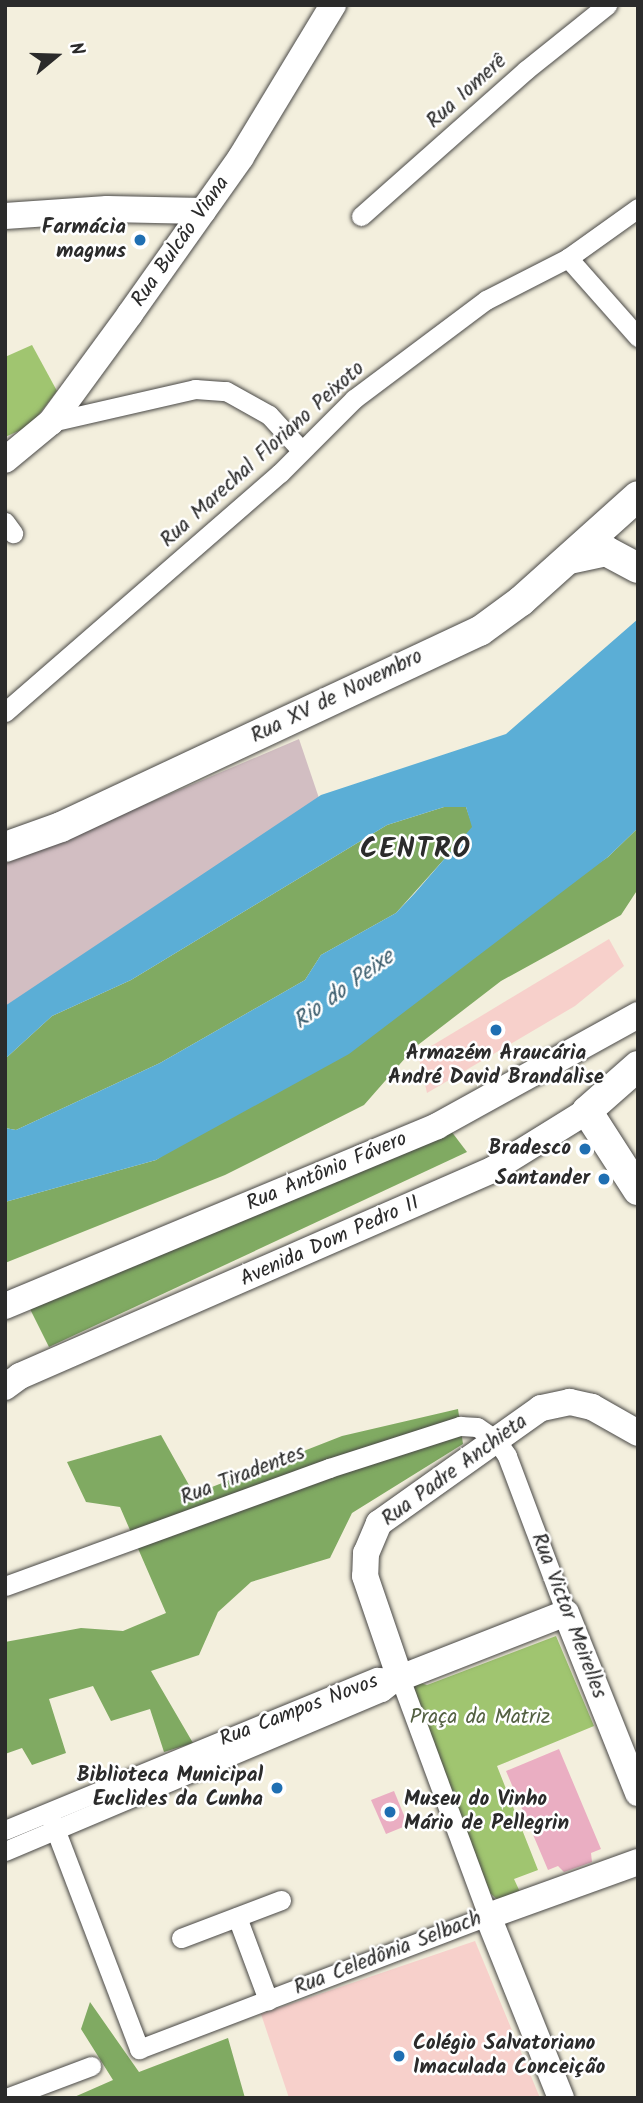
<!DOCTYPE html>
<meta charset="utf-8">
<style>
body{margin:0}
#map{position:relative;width:643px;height:2103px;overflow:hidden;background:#f3efdd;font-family:Kalam,sans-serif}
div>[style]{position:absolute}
.built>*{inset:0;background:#f7d0cb}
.industrial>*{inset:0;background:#d2bec2}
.green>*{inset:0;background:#a0c570}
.forest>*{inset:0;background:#80aa62}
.water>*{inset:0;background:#5baed6}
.building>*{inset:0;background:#eaaec2}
.roads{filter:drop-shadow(0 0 2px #494846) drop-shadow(0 0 2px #494846)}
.street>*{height:19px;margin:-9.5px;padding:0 9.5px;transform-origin:9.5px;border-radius:9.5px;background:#fff}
.secondary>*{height:26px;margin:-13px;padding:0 13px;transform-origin:13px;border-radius:13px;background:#fff}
.primary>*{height:30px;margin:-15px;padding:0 15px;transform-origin:15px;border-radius:15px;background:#fff}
.dots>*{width:19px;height:19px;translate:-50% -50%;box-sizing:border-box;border:4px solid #fff;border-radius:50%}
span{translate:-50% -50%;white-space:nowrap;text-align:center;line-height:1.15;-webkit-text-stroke:5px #fff;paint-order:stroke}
.street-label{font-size:21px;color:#2b2b2b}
.poi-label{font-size:21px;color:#2b2b2b;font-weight:700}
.right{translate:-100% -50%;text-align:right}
.left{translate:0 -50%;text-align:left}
.park-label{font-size:21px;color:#546143}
.water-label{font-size:23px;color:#3e5f6f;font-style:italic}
.district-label{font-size:28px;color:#2b2b2b;font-weight:700;letter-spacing:2px}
.frame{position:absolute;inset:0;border:7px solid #2b2b2b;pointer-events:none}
.north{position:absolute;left:21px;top:21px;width:70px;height:70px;-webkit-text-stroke:5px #fff;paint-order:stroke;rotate:71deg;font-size:19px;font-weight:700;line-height:28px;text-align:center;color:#2b2b2b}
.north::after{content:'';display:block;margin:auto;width:24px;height:32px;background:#2b2b2b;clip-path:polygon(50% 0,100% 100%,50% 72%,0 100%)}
</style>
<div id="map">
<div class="built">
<div style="clip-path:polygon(609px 939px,624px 966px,575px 1006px,427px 1093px,418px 1054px)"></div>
<div style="clip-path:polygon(475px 1941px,540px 2098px,289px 2098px,261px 2014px)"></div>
</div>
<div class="industrial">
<div style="clip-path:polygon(299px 739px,322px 807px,5px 1030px,5px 864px)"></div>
</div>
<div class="green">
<div style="clip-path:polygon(32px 345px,57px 391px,30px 426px,5px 437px,5px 357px)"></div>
<div style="clip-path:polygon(556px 1636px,594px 1726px,497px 1766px,538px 1870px,514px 1879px,520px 1892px,499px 1901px,490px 1893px,413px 1689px,417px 1682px,427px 1685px)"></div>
</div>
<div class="forest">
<div style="clip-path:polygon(444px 807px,466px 807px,473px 827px,396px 913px,321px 955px,305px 980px,160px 1063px,16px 1130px,5px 1128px,5px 1059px,52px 1016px,131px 980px,387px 825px)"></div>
<div style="clip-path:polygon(638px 828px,638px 889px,621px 915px,501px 981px,414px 1048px,364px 1105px,225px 1175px,5px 1263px,5px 1202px,156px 1160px,608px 857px)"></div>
<div style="clip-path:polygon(448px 1127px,467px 1152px,49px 1347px,30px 1309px)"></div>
<div style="clip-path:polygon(458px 1409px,463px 1444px,352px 1513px,330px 1558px,251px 1582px,218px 1612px,199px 1655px,151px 1671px,193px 1743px,164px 1752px,150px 1709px,111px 1721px,93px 1686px,49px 1699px,66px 1753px,32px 1765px,22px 1748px,5px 1754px,5px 1642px,81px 1628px,123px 1631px,166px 1613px,120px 1507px,86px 1502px,67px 1462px,161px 1435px,194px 1494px,342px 1436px)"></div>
<div style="clip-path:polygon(90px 2002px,139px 2072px,228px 2038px,245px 2098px,72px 2098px,113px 2080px,81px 2029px)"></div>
</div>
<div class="water">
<div style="clip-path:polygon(638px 619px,638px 828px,608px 857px,349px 1054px,156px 1160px,5px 1202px,5px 1128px,16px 1130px,160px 1063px,305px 980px,321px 955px,396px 913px,415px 893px,472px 827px,466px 807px,444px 807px,387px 825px,131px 980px,52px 1016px,5px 1059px,5px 1006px,321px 795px,506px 734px)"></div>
</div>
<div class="building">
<div style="clip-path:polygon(559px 1749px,601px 1849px,591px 1853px,592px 1862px,564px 1872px,558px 1866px,548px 1870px,506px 1771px)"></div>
<div style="clip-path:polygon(394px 1791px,408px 1825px,386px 1834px,371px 1800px)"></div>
</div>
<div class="roads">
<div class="street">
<div style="left:361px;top:216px;width:220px;rotate:-41.5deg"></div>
<div style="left:526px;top:70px;width:104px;rotate:-38.7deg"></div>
<div style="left:568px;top:258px;width:106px;rotate:48.5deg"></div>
<div style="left:51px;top:422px;width:148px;rotate:-12.9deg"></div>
<div style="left:195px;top:389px;width:31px;rotate:4deg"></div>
<div style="left:226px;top:391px;width:49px;rotate:29.2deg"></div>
<div style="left:269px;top:415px;width:47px;rotate:47.6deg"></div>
<div style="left:5px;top:522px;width:14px;rotate:54deg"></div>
<div style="left:5px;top:712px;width:364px;rotate:-41deg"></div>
<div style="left:280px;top:473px;width:105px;rotate:-45deg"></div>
<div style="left:354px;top:399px;width:165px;rotate:-36.9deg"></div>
<div style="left:486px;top:300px;width:92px;rotate:-27.1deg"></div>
<div style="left:568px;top:258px;width:86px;rotate:-35.5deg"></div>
<div style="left:5px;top:1586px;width:345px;rotate:-20deg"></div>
<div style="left:329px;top:1468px;width:138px;rotate:-17.8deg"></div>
<div style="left:460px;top:1426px;width:17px;rotate:3deg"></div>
<div style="left:477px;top:1427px;width:23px;rotate:34deg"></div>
<div style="left:496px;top:1440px;width:19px;rotate:55deg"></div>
<div style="left:507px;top:1456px;width:168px;rotate:69.4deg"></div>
<div style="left:49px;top:1813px;width:253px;rotate:69.1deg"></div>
<div style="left:139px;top:2049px;width:373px;rotate:-20.9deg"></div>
<div style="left:488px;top:1916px;width:254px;rotate:-110.3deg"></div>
<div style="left:5px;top:1830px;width:402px;rotate:-22.4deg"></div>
<div style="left:377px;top:1677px;width:23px;rotate:2deg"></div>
<div style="left:5px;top:1851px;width:409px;rotate:-22.9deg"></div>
<div style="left:382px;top:1692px;width:23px;rotate:-38deg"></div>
<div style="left:237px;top:1917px;width:89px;rotate:69.5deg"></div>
<div style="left:181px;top:1938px;width:107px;rotate:-20.8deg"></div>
<div style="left:6px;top:2098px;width:91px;rotate:-20.6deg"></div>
</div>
<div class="secondary">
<div style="left:5px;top:216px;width:102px;rotate:-3.9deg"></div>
<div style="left:107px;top:209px;width:96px;rotate:1.2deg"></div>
<div style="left:5px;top:460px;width:60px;rotate:-39.6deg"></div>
<div style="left:51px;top:422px;width:134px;rotate:-53.8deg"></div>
<div style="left:130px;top:314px;width:192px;rotate:-54.7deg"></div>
<div style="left:241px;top:157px;width:178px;rotate:-58.8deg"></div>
<div style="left:5px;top:1306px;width:468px;rotate:-22.6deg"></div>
<div style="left:437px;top:1126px;width:230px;rotate:-28.9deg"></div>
<div style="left:5px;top:1387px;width:19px;rotate:-36deg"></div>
<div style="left:20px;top:1376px;width:515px;rotate:-23.58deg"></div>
<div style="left:492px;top:1170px;width:112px;rotate:-31.8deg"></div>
<div style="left:638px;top:1433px;width:53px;rotate:-150.5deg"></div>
<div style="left:592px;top:1407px;width:23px;rotate:-167deg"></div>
<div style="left:570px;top:1402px;width:30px;rotate:168deg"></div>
<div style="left:541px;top:1408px;width:199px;rotate:144.6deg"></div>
<div style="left:379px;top:1523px;width:33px;rotate:113deg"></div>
<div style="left:366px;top:1553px;width:23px;rotate:92deg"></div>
<div style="left:365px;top:1576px;width:108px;rotate:71.1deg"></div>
<div style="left:400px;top:1678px;width:178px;rotate:-21.4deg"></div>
<div style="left:566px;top:1613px;width:194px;rotate:68.2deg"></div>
<div style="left:561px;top:2098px;width:196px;rotate:-111.9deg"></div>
<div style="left:488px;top:1916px;width:159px;rotate:-19.8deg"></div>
</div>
<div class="primary">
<div style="left:569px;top:559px;width:38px;rotate:-12deg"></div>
<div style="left:606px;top:551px;width:36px;rotate:28deg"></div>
<div style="left:5px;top:847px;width:59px;rotate:-19.7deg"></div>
<div style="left:61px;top:827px;width:463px;rotate:-25.1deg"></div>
<div style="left:480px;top:631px;width:51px;rotate:-36.2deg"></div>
<div style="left:521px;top:601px;width:157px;rotate:-41.9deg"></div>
<div style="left:638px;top:1066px;width:68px;rotate:138.6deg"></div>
<div style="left:587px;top:1111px;width:94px;rotate:57.2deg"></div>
</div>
</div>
<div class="dots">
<div style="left:140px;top:240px;background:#1f6fb2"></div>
<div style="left:496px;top:1030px;background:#1f6fb2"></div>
<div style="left:585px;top:1149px;background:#1f6fb2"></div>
<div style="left:604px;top:1179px;background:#1f6fb2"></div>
<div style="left:277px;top:1788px;background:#1f6fb2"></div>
<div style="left:390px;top:1812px;background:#1f6fb2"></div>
<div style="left:399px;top:2056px;background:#1f6fb2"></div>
</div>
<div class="street-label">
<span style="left:467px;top:92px;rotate:-42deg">Rua Iomerê</span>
<span style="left:181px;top:242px;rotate:-55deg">Rua Bulcão Viana</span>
<span style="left:263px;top:455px;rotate:-42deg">Rua Marechal Floriano Peixoto</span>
<span style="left:337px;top:697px;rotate:-26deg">Rua XV de Novembro</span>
<span style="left:327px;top:1172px;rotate:-23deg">Rua Antônio Fávero</span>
<span style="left:330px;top:1242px;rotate:-24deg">Avenida Dom Pedro II</span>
<span style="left:455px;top:1471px;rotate:-36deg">Rua Padre Anchieta</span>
<span style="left:243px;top:1476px;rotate:-21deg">Rua Tiradentes</span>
<span style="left:568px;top:1616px;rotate:69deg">Rua Victor Meirelles</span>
<span style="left:299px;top:1711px;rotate:-21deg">Rua Campos Novos</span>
<span style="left:388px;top:1954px;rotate:-21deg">Rua Celedônia Selbach</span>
</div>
<div class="poi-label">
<span class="right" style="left:126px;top:240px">Farmácia<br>magnus</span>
<span style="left:496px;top:1066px">Armazém Araucária<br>André David Brandalise</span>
<span class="right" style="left:571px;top:1149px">Bradesco</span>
<span class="right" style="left:590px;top:1179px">Santander</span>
<span class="right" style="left:263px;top:1788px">Biblioteca Municipal<br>Euclides da Cunha</span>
<span class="left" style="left:404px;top:1812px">Museu do Vinho<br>Mário de Pellegrin</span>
<span class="left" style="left:413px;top:2056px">Colégio Salvatoriano<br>Imaculada Conceição</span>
</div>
<div class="park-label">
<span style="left:480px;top:1718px">Praça da Matriz</span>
</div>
<div class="water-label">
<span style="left:344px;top:990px;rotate:-36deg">Rio do Peixe</span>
</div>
<div class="district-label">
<span style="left:416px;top:850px">CENTRO</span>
</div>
<div class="frame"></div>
<div class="north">N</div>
</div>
